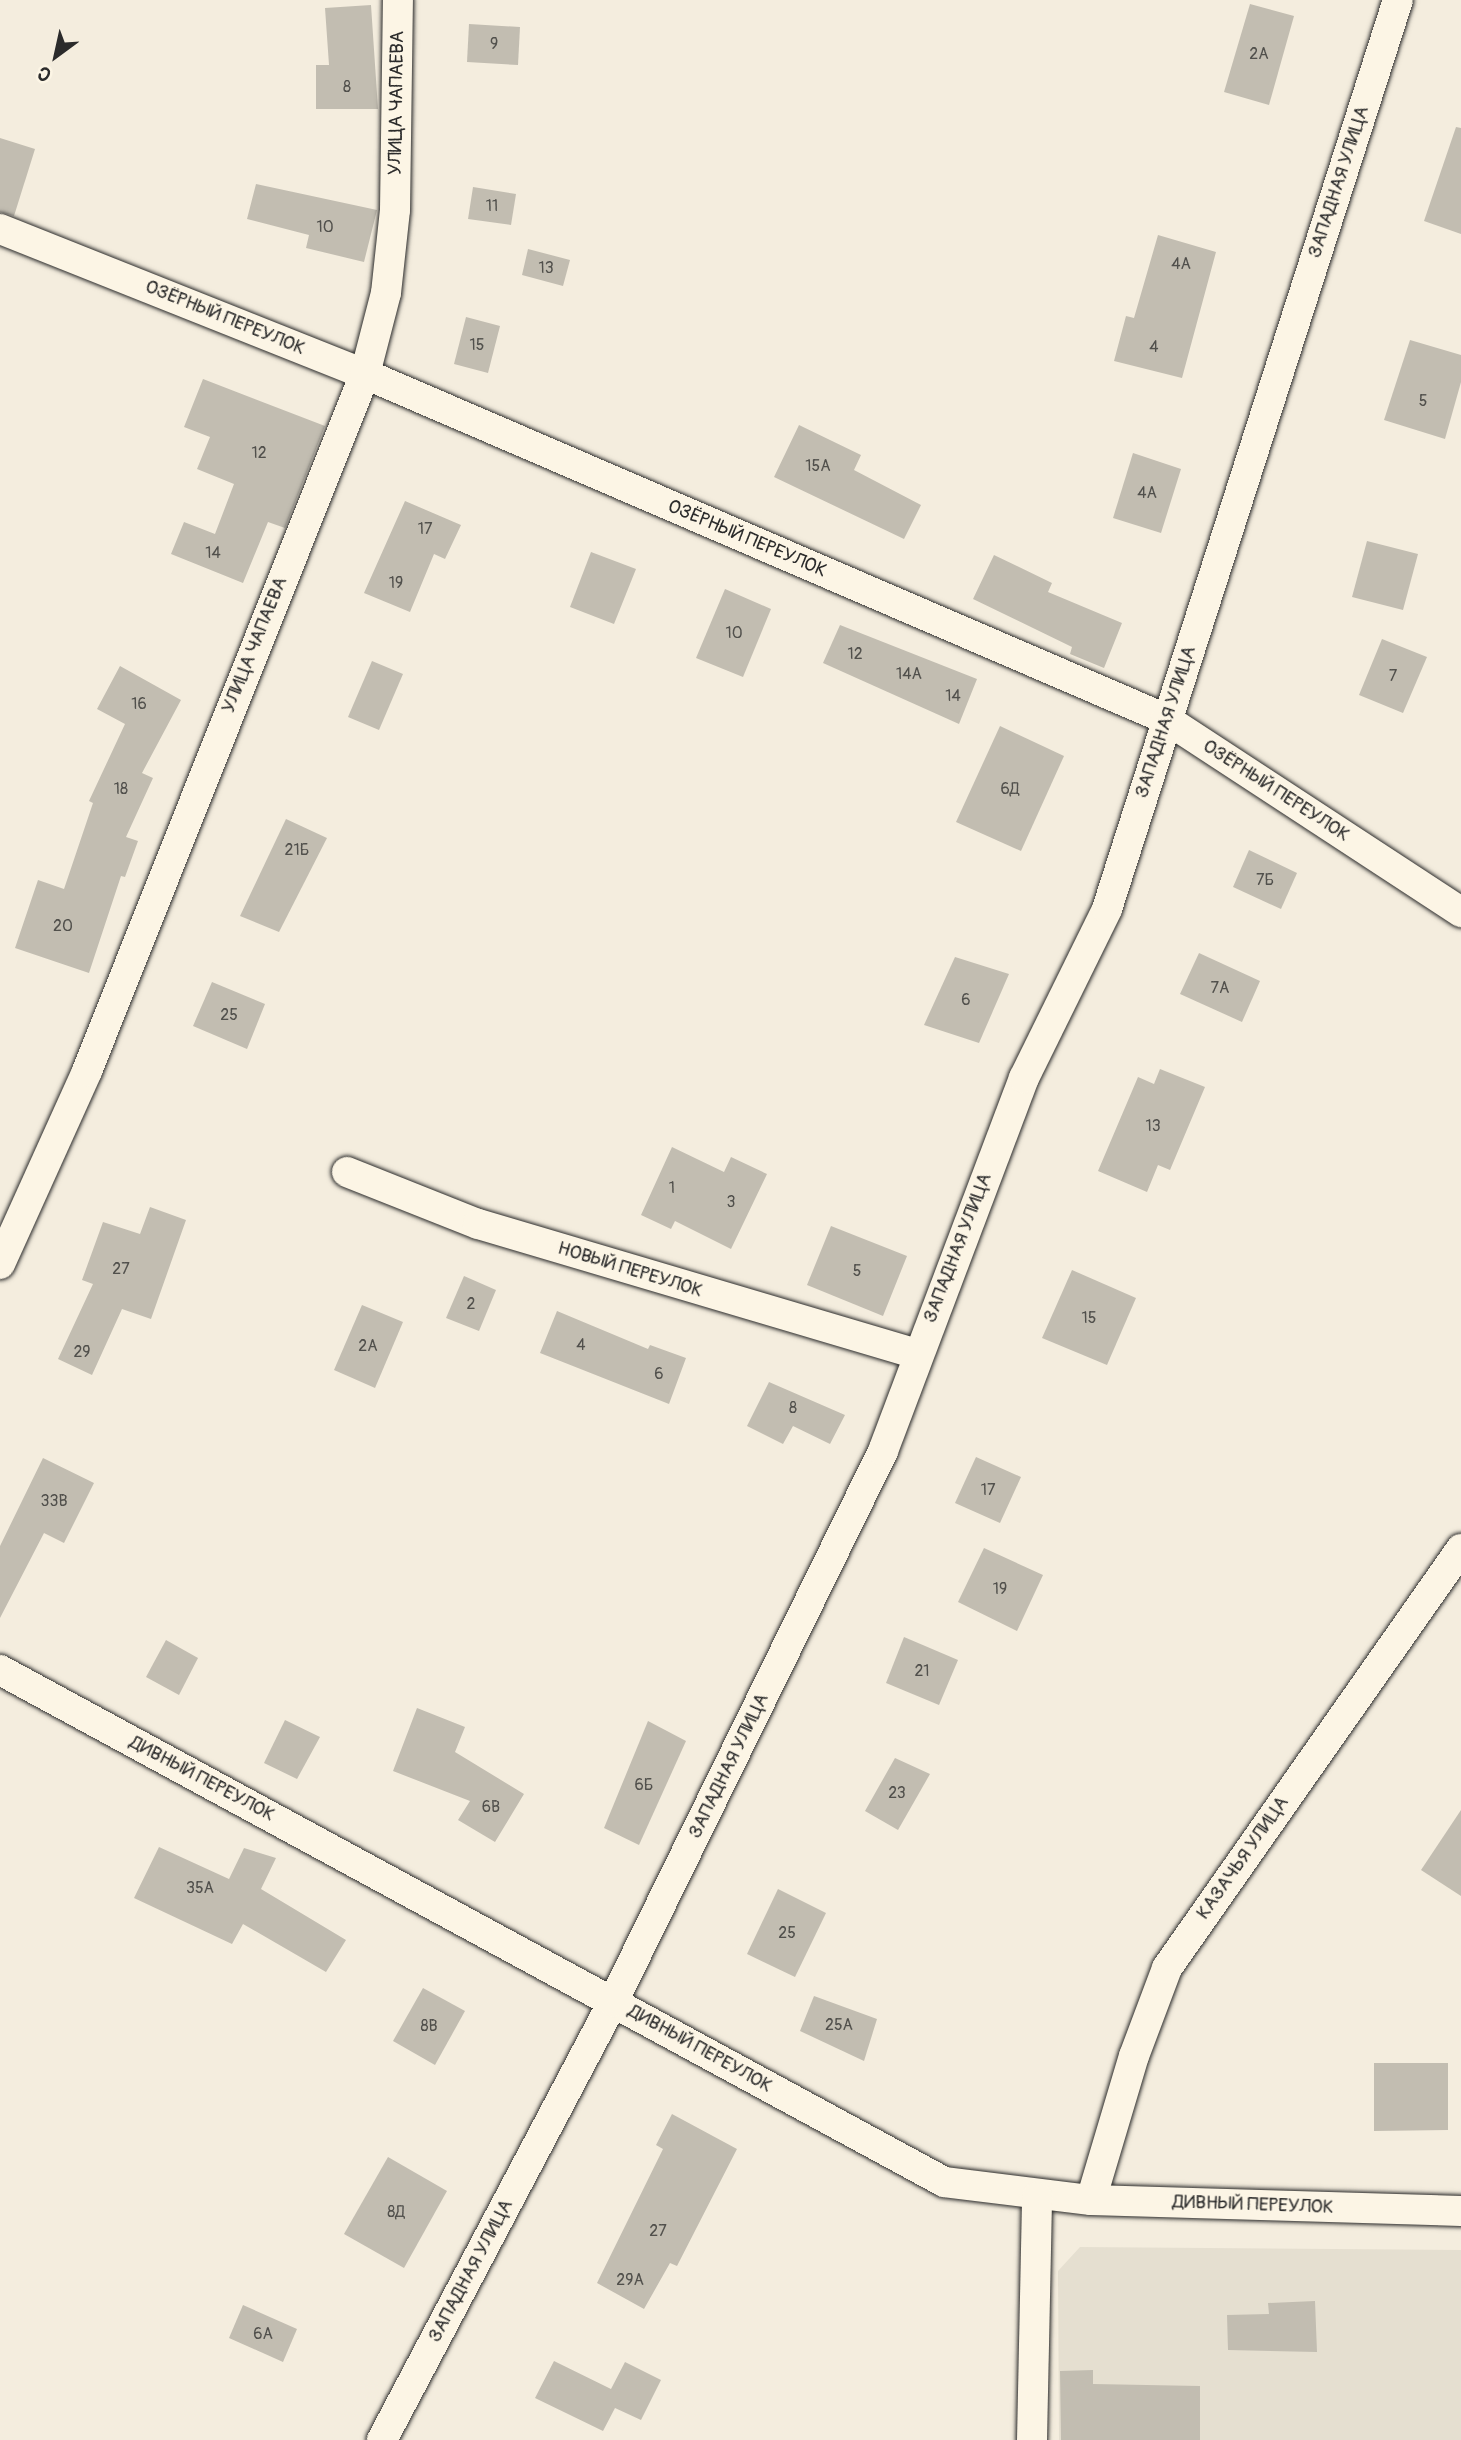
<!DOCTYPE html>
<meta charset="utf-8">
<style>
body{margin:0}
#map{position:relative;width:1461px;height:2440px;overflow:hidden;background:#f4edde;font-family:Pangolin,sans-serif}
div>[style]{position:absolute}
.built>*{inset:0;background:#e5dfd0}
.building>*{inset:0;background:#c2bdb1}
.roads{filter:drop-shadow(0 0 2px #2b2b2b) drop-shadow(0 0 2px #2b2b2b)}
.minor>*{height:30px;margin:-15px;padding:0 15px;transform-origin:15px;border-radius:15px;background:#fcf5e5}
span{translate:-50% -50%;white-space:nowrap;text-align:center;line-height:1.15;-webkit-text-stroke:5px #fcf5e5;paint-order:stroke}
.number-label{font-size:16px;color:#51504c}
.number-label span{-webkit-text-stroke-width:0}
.street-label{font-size:19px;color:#2b2b2b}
.north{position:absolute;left:21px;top:21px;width:70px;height:70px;-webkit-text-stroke:5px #fcf5e5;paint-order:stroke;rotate:213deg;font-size:19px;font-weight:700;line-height:28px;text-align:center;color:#2b2b2b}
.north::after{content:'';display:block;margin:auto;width:24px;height:32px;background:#2b2b2b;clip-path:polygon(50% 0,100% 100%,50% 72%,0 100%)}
</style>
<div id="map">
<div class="built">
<div style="clip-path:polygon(1080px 2247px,1461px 2250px,1461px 2440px,1059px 2440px,1058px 2271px)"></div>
</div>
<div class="building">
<div style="clip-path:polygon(1250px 4px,1294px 16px,1269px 105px,1224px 92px)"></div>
<div style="clip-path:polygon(371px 5px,378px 109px,316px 109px,316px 65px,329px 65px,325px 8px)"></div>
<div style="clip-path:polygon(469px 24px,520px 27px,518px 65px,467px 62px)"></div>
<div style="clip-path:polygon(1456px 127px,1461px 128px,1461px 234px,1424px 221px)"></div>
<div style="clip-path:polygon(0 138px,35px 149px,14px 216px,0 212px)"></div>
<div style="clip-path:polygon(256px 184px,377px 210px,364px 262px,306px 248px,309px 235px,247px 219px)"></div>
<div style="clip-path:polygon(473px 187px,516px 194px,511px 225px,468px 219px)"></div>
<div style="clip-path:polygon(1158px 235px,1216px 252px,1182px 378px,1114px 361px,1126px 316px,1134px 318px)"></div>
<div style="clip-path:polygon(528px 249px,570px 260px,563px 286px,522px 275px)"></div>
<div style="clip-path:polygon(466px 317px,500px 326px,488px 373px,454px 364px)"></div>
<div style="clip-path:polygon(1410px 340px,1461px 355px,1461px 382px,1445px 439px,1384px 420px)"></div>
<div style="clip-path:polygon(203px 379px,325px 426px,285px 528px,268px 522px,243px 583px,171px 554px,184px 522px,215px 534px,234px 484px,197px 469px,210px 437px,184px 427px)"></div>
<div style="clip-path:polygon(799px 425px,861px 455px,854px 470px,921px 505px,904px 539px,774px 477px)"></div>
<div style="clip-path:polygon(1133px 453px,1181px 469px,1161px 533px,1113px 518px)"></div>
<div style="clip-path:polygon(405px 501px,461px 525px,445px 559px,434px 554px,410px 612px,364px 593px)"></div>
<div style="clip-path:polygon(1367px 541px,1418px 554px,1403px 610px,1352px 597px)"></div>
<div style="clip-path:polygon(591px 552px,636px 569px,614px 624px,570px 607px)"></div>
<div style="clip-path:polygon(994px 555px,1052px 583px,1048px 592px,1122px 623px,1104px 668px,1070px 654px,1072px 647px,973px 599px)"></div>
<div style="clip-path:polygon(725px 589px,771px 609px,743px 677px,696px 658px)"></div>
<div style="clip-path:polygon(840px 625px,977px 679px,959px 724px,823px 663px)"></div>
<div style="clip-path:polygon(1382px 639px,1427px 657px,1403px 713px,1359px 695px)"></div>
<div style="clip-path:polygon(372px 661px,403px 674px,379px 730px,348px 717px)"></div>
<div style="clip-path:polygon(120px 666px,181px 700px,142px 773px,153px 778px,126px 837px,138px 841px,125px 877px,121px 876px,89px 973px,15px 948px,38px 880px,64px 889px,93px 803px,89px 801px,125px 724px,97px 709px)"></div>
<div style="clip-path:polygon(1000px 726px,1064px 756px,1021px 851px,956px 822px)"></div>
<div style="clip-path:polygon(286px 819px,327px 838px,279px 932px,240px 916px)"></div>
<div style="clip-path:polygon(1249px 850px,1297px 873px,1281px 909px,1233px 887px)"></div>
<div style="clip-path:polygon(1199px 953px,1260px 981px,1242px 1022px,1180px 994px)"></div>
<div style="clip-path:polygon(955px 957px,1009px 974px,979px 1043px,924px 1025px)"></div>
<div style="clip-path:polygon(212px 982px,265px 1004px,247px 1049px,193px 1026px)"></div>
<div style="clip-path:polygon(1160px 1069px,1205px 1087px,1170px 1170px,1158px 1165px,1147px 1192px,1098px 1171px,1138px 1077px,1154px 1084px)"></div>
<div style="clip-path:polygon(672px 1147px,724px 1172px,731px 1157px,767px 1174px,731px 1249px,675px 1221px,671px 1229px,641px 1215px)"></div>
<div style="clip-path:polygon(150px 1207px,186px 1220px,151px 1319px,122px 1309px,92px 1375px,58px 1359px,93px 1284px,82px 1280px,103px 1222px,140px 1234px)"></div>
<div style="clip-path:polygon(831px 1226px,907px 1256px,883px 1316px,807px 1285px)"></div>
<div style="clip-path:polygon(1072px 1270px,1136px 1298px,1107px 1365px,1042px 1338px)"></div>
<div style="clip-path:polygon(464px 1276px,496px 1290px,479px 1331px,446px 1318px)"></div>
<div style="clip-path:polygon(362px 1305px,403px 1322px,375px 1388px,334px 1370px)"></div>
<div style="clip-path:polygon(557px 1311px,648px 1349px,650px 1345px,686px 1358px,669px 1404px,540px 1353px)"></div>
<div style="clip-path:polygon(769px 1382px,845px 1415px,830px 1444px,793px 1426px,783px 1444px,747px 1426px)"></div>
<div style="clip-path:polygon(976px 1457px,1021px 1477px,1000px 1523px,955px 1503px)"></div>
<div style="clip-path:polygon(43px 1458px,94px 1483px,64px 1543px,44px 1533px,0 1618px,0 1546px)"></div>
<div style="clip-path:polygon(984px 1548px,1043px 1575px,1017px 1631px,958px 1602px)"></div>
<div style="clip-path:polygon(904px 1637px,958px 1660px,939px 1705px,886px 1683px)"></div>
<div style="clip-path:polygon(166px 1640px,198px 1658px,179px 1695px,146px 1677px)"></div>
<div style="clip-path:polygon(417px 1708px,465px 1727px,455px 1752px,524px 1794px,495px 1842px,458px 1820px,470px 1801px,393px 1771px)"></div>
<div style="clip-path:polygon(285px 1720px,320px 1737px,297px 1779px,264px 1763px)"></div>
<div style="clip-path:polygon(648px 1721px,686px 1741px,639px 1845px,604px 1828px)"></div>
<div style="clip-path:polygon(895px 1758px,930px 1774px,898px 1830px,865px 1811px)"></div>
<div style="clip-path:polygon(1461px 1810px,1461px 1896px,1421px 1870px)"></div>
<div style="clip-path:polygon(159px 1847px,229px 1879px,244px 1848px,276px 1858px,261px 1889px,346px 1940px,326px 1972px,243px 1924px,232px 1944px,134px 1898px)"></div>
<div style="clip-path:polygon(778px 1889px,826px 1913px,795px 1977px,747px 1954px)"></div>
<div style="clip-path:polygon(423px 1988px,465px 2011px,435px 2065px,393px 2041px)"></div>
<div style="clip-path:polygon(814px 1996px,877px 2019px,864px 2061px,800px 2031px)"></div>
<div style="clip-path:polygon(1374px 2063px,1448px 2063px,1448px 2130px,1374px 2131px)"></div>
<div style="clip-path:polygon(672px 2114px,737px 2149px,677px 2266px,670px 2263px,644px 2309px,597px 2283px,663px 2149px,656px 2145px)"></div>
<div style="clip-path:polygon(388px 2157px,447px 2191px,404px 2268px,344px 2234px)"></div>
<div style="clip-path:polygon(1315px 2301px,1317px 2352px,1228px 2350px,1227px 2315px,1269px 2314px,1268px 2303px)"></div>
<div style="clip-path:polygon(243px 2305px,297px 2329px,283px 2362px,229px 2338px)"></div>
<div style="clip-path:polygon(554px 2361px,611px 2389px,625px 2362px,661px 2380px,641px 2420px,615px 2408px,603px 2431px,535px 2398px)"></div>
<div style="clip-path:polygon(1093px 2370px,1093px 2384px,1200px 2386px,1200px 2440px,1061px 2440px,1060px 2371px)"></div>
</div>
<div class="roads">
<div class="minor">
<div style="left:0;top:229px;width:393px;rotate:21.7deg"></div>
<div style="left:365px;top:374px;width:872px;rotate:23.3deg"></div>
<div style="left:1166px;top:719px;width:353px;rotate:33.2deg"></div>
<div style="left:347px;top:1172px;width:141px;rotate:21.7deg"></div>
<div style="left:478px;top:1224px;width:459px;rotate:16.5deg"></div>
<div style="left:0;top:1264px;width:212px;rotate:-65.7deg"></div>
<div style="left:87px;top:1071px;width:750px;rotate:-68.26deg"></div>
<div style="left:365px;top:374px;width:84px;rotate:-75.5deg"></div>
<div style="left:386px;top:293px;width:83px;rotate:-83.8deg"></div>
<div style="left:395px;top:210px;width:210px;rotate:-89.2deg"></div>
<div style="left:0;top:1670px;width:1074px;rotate:28.47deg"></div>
<div style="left:944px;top:2182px;width:148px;rotate:7deg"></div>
<div style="left:1091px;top:2200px;width:370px;rotate:1.7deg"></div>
<div style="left:1091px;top:2200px;width:150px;rotate:-73.4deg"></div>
<div style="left:1134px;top:2056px;width:94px;rotate:-69.4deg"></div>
<div style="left:1167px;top:1968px;width:512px;rotate:-54.94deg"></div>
<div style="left:382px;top:2440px;width:495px;rotate:-62.2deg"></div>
<div style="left:613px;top:2002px;width:614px;rotate:-63.89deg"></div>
<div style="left:883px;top:1451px;width:399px;rotate:-69.3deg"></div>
<div style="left:1024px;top:1078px;width:188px;rotate:-63.8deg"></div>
<div style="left:1107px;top:909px;width:954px;rotate:-72.25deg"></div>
<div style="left:1032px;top:2440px;width:243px;rotate:-88.8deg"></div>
</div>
</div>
<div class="number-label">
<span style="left:494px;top:44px">9</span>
<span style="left:1259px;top:54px">2А</span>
<span style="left:347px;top:87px">8</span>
<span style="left:492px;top:206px">11</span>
<span style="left:325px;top:227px">10</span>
<span style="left:1181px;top:264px">4А</span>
<span style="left:546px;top:268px">13</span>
<span style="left:477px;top:345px">15</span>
<span style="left:1154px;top:347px">4</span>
<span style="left:1423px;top:401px">5</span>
<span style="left:259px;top:453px">12</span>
<span style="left:818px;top:466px">15А</span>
<span style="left:1147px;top:493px">4А</span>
<span style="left:425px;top:529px">17</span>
<span style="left:213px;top:553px">14</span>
<span style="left:396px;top:583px">19</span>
<span style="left:734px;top:633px">10</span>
<span style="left:855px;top:654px">12</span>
<span style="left:909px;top:674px">14А</span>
<span style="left:1393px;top:676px">7</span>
<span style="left:953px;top:696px">14</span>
<span style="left:139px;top:704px">16</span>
<span style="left:121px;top:789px">18</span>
<span style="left:1010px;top:789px">6Д</span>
<span style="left:297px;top:850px">21Б</span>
<span style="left:1265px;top:880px">7Б</span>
<span style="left:63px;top:926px">20</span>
<span style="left:1220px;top:988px">7А</span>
<span style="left:966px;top:1000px">6</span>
<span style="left:229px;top:1015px">25</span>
<span style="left:1153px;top:1126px">13</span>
<span style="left:672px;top:1188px">1</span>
<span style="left:731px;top:1202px">3</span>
<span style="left:121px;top:1269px">27</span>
<span style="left:857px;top:1271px">5</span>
<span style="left:471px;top:1304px">2</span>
<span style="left:1089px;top:1318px">15</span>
<span style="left:581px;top:1345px">4</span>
<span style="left:368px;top:1346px">2А</span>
<span style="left:82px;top:1352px">29</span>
<span style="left:659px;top:1374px">6</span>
<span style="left:793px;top:1408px">8</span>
<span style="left:988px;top:1490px">17</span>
<span style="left:54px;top:1501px">33В</span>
<span style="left:1000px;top:1589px">19</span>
<span style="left:922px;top:1671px">21</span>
<span style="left:644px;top:1785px">6Б</span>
<span style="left:897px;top:1793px">23</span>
<span style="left:491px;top:1807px">6В</span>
<span style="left:200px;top:1888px">35А</span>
<span style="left:787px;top:1933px">25</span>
<span style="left:839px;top:2025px">25А</span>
<span style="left:429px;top:2026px">8В</span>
<span style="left:396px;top:2212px">8Д</span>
<span style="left:658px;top:2231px">27</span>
<span style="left:630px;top:2280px">29А</span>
<span style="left:263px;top:2334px">6А</span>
</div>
<div class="street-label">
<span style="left:397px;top:103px;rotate:-89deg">УЛИЦА ЧАПАЕВА</span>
<span style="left:1339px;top:182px;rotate:-72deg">ЗАПАДНАЯ УЛИЦА</span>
<span style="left:225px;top:318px;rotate:22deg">ОЗЁРНЫЙ ПЕРЕУЛОК</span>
<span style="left:747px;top:539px;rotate:23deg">ОЗЁРНЫЙ ПЕРЕУЛОК</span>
<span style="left:255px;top:645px;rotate:-68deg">УЛИЦА ЧАПАЕВА</span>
<span style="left:1166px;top:722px;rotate:-72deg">ЗАПАДНАЯ УЛИЦА</span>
<span style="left:1276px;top:791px;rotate:33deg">ОЗЁРНЫЙ ПЕРЕУЛОК</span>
<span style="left:958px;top:1248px;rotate:-69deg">ЗАПАДНАЯ УЛИЦА</span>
<span style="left:630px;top:1270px;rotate:17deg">НОВЫЙ ПЕРЕУЛОК</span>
<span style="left:729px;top:1766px;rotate:-64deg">ЗАПАДНАЯ УЛИЦА</span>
<span style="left:202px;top:1779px;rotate:28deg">ДИВНЫЙ ПЕРЕУЛОК</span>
<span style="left:1243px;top:1858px;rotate:-55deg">КАЗАЧЬЯ УЛИЦА</span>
<span style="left:700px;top:2049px;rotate:29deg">ДИВНЫЙ ПЕРЕУЛОК</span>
<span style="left:1253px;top:2205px;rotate:2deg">ДИВНЫЙ ПЕРЕУЛОК</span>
<span style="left:471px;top:2271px;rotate:-62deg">ЗАПАДНАЯ УЛИЦА</span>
</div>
<div class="north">С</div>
</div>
